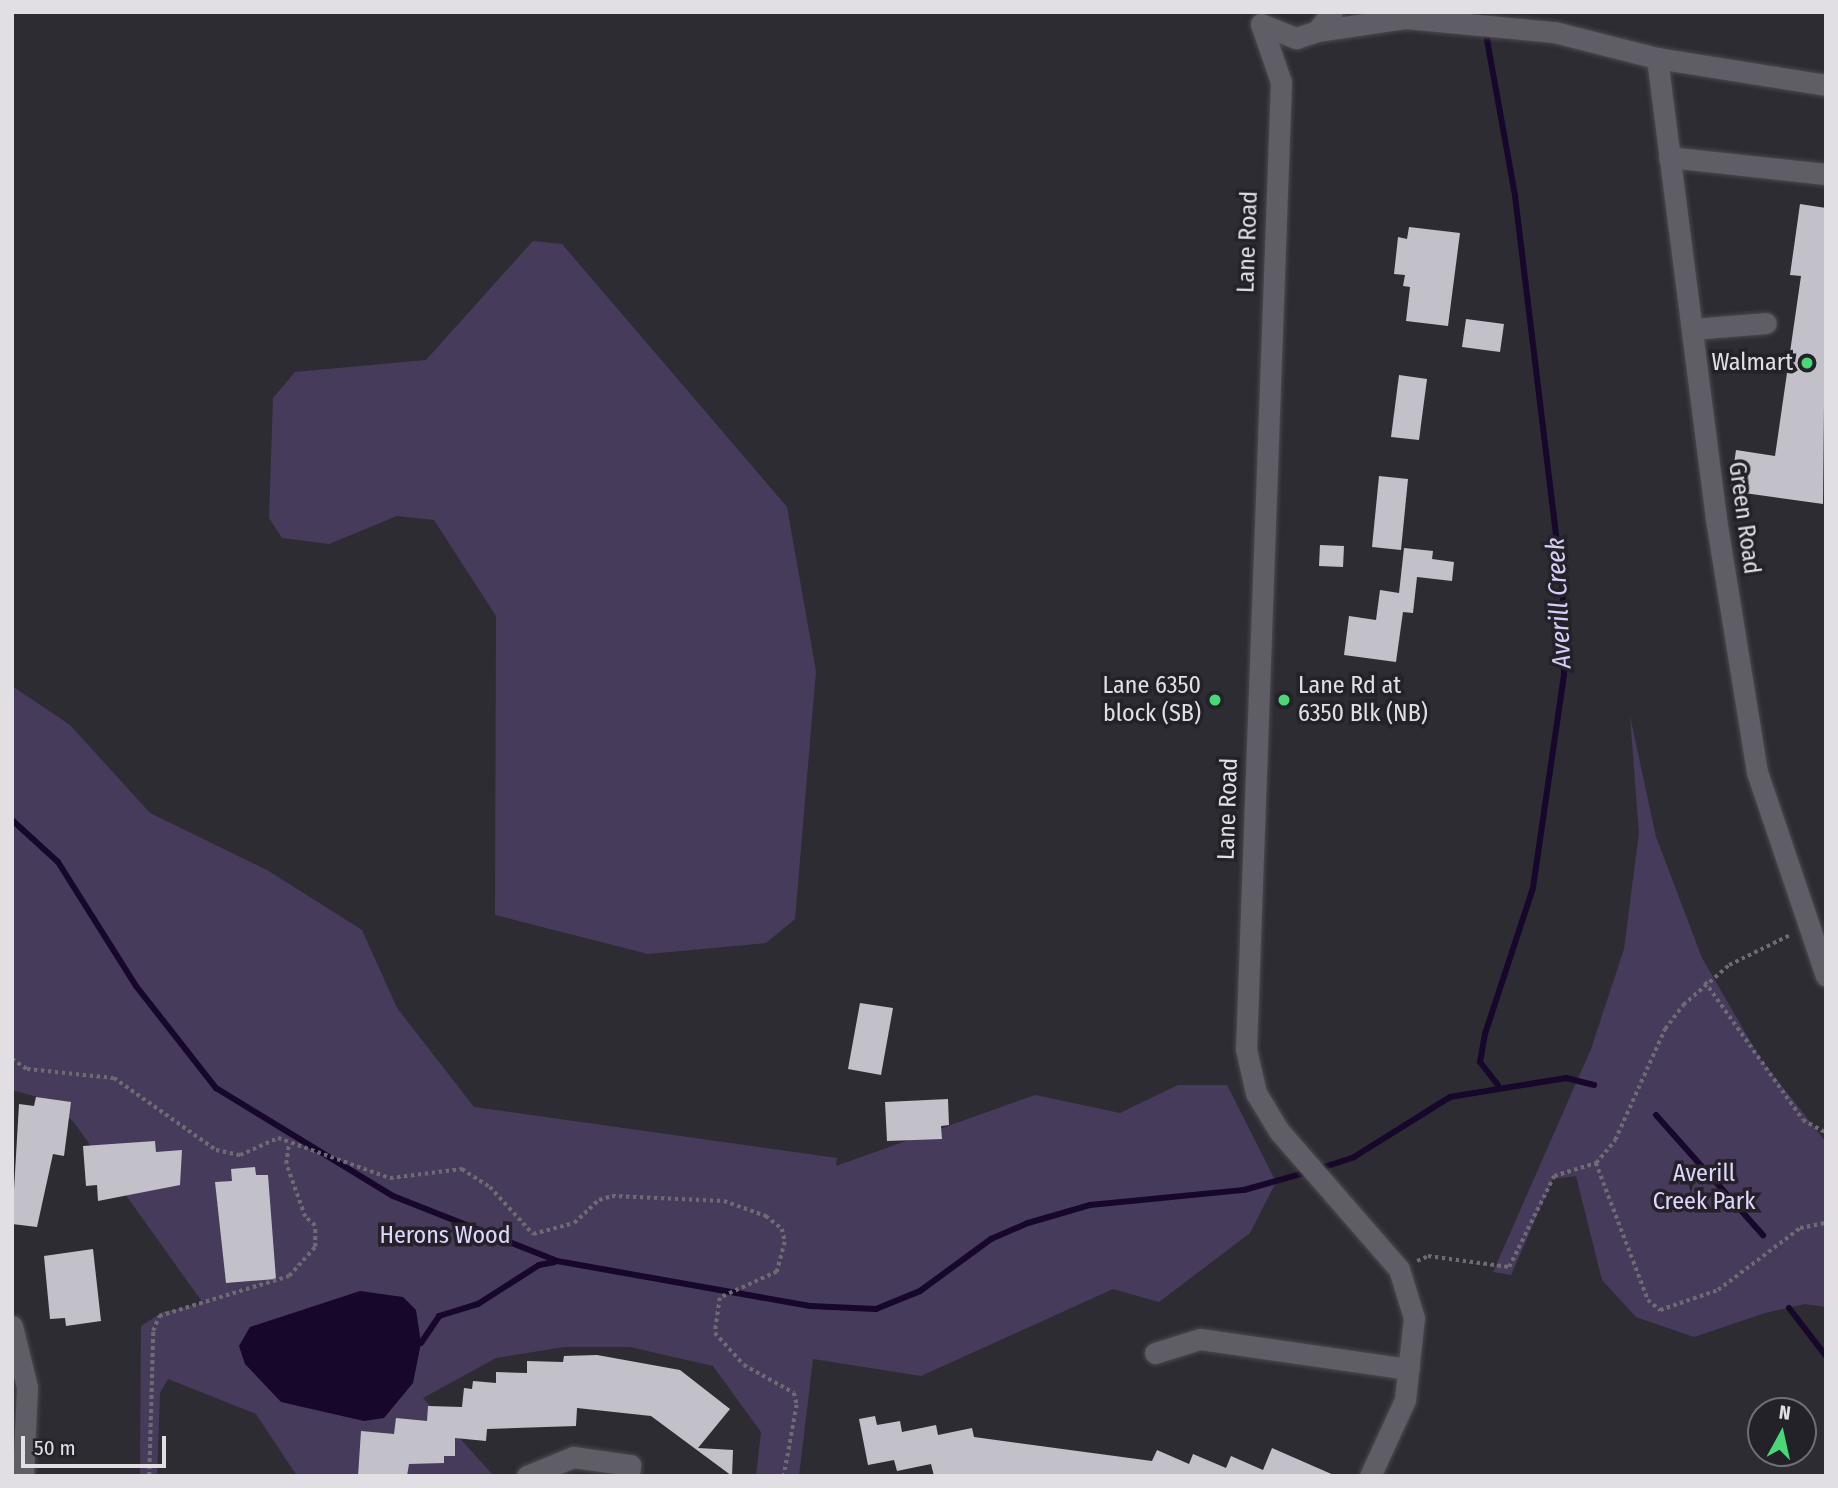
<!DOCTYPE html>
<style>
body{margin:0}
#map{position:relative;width:1838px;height:1488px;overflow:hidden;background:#2e2c33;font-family:"Fira Sans Condensed",sans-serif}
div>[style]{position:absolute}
.green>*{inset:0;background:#473b5c}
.water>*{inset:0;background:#17072a}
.stream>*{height:6px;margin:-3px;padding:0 3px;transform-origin:3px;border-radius:3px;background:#17072a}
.building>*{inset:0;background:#c2c0c9}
.path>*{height:3.5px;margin-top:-1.75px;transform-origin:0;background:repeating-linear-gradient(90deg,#6e6c72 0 3.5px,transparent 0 7px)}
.roads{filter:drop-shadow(0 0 2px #4b494f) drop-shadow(0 0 2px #4b494f)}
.minor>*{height:21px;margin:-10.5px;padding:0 10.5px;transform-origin:10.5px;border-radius:10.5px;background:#5f5d65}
.dots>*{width:19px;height:19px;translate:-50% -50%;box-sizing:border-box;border:4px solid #242229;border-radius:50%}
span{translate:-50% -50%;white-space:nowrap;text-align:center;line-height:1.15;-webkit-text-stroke:7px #242229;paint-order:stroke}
.street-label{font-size:24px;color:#e1dfe4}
.poi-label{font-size:24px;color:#e1dfe4}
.right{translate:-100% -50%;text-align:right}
.left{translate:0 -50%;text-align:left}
.park-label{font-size:24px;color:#e2d4fe}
.water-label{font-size:26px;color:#daccf6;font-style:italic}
.frame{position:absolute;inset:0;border:14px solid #e1dfe4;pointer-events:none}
.north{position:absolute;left:1747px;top:1397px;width:70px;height:70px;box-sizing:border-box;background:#242229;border:2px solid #706e74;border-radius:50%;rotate:8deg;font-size:19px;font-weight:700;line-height:28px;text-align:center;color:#e1dfe4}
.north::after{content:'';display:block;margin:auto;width:24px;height:32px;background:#49d778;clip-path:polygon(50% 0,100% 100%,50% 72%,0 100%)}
.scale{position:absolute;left:21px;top:1436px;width:145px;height:32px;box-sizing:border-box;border:4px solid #e1dfe4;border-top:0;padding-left:9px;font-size:21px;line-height:24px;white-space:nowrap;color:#e1dfe4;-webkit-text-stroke:5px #242229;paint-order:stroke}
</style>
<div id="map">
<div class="green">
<div style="clip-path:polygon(533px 241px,562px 244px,787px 507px,816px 671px,795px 919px,766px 943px,648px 954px,495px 915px,496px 616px,434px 520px,397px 516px,329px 544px,282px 538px,269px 518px,273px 398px,295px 372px,426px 360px)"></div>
<div style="clip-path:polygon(12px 686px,70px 725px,150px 813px,267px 870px,362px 930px,397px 1008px,474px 1107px,837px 1158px,836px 1166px,1035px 1095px,1120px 1113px,1178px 1085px,1227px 1085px,1276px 1182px,1250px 1233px,1159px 1302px,1113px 1289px,921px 1376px,813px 1359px,799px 1476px,756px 1476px,761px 1432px,713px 1366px,630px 1347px,564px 1347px,496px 1358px,423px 1398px,494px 1476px,297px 1476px,256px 1414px,168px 1379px,160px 1393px,157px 1476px,140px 1476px,141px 1326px,163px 1312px,203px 1303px,73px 1121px,41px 1098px,12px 1090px)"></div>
<div style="clip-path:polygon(1630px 716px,1656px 837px,1702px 958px,1760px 1058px,1826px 1142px,1826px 1307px,1805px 1304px,1765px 1313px,1694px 1337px,1636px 1317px,1602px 1280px,1576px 1176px,1553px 1179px,1511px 1275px,1493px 1272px,1591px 1049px,1624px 949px,1639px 833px)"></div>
</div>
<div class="water">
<div style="clip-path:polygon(360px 1291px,403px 1297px,416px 1310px,421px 1343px,413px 1383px,384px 1418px,364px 1421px,281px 1402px,245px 1364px,239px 1346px,250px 1327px)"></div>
</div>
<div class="stream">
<div style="left:1482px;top:12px;width:187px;rotate:79.8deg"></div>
<div style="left:1515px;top:196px;width:399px;rotate:83.1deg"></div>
<div style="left:1563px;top:592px;width:83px;rotate:89.3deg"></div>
<div style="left:1564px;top:675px;width:215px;rotate:98.3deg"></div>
<div style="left:1533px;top:888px;width:154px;rotate:108.2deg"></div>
<div style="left:1485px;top:1034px;width:28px;rotate:100deg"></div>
<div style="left:1480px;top:1062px;width:29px;rotate:52deg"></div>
<div style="left:12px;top:820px;width:62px;rotate:42.4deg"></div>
<div style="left:58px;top:862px;width:146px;rotate:57.8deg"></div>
<div style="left:136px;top:986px;width:130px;rotate:51.9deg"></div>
<div style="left:216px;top:1088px;width:207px;rotate:31.4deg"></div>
<div style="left:393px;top:1196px;width:176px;rotate:21.6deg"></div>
<div style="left:557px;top:1261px;width:257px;rotate:10.1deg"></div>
<div style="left:810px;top:1306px;width:66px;rotate:2.6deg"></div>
<div style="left:876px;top:1309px;width:48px;rotate:-22.2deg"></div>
<div style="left:920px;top:1291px;width:88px;rotate:-36.2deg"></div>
<div style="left:991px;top:1239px;width:40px;rotate:-23.4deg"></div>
<div style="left:1028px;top:1223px;width:65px;rotate:-16.2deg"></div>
<div style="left:1090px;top:1205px;width:155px;rotate:-5.6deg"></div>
<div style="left:1244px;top:1190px;width:66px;rotate:-15.7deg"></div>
<div style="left:1656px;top:1115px;width:161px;rotate:48.3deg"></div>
<div style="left:1318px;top:1169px;width:38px;rotate:-18deg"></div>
<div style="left:1354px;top:1157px;width:113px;rotate:-32deg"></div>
<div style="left:1450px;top:1097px;width:118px;rotate:-9.3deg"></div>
<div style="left:1566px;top:1078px;width:29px;rotate:14deg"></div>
<div style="left:1789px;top:1308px;width:61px;rotate:52.4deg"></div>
<div style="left:421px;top:1343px;width:32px;rotate:-56deg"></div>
<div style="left:439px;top:1316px;width:41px;rotate:-17.1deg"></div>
<div style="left:478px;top:1304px;width:72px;rotate:-32.6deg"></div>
<div style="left:539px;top:1265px;width:16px;rotate:-11deg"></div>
</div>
<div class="building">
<div style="clip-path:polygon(1800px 204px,1826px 208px,1823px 504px,1730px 491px,1736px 450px,1775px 456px,1801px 276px,1790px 275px)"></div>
<div style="clip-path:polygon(1409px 227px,1460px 233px,1448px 326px,1406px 321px,1410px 287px,1403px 286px,1405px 275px,1394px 274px,1398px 237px,1407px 239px)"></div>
<div style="clip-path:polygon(1466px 319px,1504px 324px,1500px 352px,1462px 347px)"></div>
<div style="clip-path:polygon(1399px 375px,1427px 379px,1419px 440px,1391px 437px)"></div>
<div style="clip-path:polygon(1379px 476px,1408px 479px,1401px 550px,1372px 547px)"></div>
<div style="clip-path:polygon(1320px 545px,1344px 546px,1343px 567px,1319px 566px)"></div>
<div style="clip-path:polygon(1404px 548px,1433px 551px,1432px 559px,1454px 562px,1452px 581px,1417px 577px,1413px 613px,1403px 612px,1396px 662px,1344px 655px,1349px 616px,1376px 620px,1380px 590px,1399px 593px)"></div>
<div style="clip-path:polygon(860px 1003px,893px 1008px,881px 1075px,848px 1069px)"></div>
<div style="clip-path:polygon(36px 1097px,71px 1102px,64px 1156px,53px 1154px,37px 1227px,12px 1224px,19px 1104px,34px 1106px)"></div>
<div style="clip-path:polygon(948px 1099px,949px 1125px,941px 1126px,942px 1139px,887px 1141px,885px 1102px)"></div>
<div style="clip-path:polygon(155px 1141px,156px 1152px,182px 1150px,180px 1185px,98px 1201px,97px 1185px,86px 1186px,83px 1146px)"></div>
<div style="clip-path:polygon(255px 1167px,256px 1175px,268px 1175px,276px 1279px,226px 1283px,215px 1182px,232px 1181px,231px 1169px)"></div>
<div style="clip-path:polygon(93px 1249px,101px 1321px,66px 1326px,65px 1318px,50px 1319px,44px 1256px)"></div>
<div style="clip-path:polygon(597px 1355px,680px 1370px,730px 1409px,698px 1448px,733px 1450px,732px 1476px,651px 1416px,577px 1408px,576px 1426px,487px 1429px,486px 1441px,455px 1438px,455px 1456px,444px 1456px,444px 1463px,409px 1464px,407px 1476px,358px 1476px,361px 1431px,394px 1434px,396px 1418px,427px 1421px,428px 1406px,462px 1407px,464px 1388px,472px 1389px,473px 1381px,496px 1383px,496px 1372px,527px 1373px,527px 1361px,563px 1362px,564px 1356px)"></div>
<div style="clip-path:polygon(875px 1416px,877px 1425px,900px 1421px,902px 1432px,936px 1425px,938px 1435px,972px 1428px,974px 1437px,1152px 1461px,1157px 1450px,1189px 1464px,1193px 1454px,1226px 1468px,1231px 1456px,1263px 1470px,1272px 1448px,1336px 1476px,934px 1476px,931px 1464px,897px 1471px,894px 1460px,868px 1465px,859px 1419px)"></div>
</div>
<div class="path">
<div style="left:1705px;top:982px;width:169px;rotate:54.6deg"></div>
<div style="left:1803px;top:1120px;width:26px;rotate:29deg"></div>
<div style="left:12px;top:1059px;width:18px;rotate:34deg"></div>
<div style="left:27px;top:1069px;width:87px;rotate:5.9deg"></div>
<div style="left:114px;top:1078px;width:125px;rotate:35.2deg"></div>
<div style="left:216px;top:1150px;width:25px;rotate:12deg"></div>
<div style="left:240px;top:1155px;width:42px;rotate:-24.1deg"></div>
<div style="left:278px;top:1138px;width:119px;rotate:19.7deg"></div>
<div style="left:390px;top:1178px;width:73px;rotate:-7.1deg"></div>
<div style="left:462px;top:1169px;width:33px;rotate:33deg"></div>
<div style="left:490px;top:1187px;width:64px;rotate:47.5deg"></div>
<div style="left:533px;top:1234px;width:42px;rotate:-15deg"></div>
<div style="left:574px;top:1223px;width:34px;rotate:-43deg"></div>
<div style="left:599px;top:1200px;width:14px;rotate:-17deg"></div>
<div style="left:612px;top:1196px;width:112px;rotate:2.6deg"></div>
<div style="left:724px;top:1201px;width:45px;rotate:19.7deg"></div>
<div style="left:766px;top:1216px;width:21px;rotate:39deg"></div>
<div style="left:782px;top:1229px;width:13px;rotate:77deg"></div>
<div style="left:785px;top:1242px;width:31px;rotate:105deg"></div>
<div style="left:777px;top:1272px;width:63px;rotate:155.5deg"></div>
<div style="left:720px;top:1298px;width:35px;rotate:98deg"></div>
<div style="left:715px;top:1333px;width:43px;rotate:47.8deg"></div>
<div style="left:744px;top:1365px;width:57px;rotate:29.2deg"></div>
<div style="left:794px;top:1393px;width:12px;rotate:76deg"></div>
<div style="left:797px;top:1405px;width:72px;rotate:100.4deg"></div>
<div style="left:1596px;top:1163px;width:147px;rotate:69.2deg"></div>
<div style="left:1648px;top:1300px;width:16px;rotate:40deg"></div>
<div style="left:1660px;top:1310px;width:61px;rotate:-19deg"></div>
<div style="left:1718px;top:1290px;width:103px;rotate:-37.1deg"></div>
<div style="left:1800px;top:1228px;width:26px;rotate:-11deg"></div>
<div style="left:1417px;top:1261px;width:12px;rotate:-24deg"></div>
<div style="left:1428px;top:1256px;width:82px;rotate:7.7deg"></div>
<div style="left:1509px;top:1267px;width:102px;rotate:-63.7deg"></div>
<div style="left:1554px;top:1176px;width:44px;rotate:-17.2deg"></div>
<div style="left:1596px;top:1163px;width:30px;rotate:-50deg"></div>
<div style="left:1615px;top:1140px;width:122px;rotate:-65.8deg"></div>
<div style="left:1665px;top:1029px;width:30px;rotate:-53deg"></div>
<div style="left:1683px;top:1005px;width:61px;rotate:-41deg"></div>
<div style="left:1729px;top:965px;width:68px;rotate:-26.2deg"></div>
<div style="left:149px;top:1476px;width:145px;rotate:-88.4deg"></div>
<div style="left:153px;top:1331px;width:16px;rotate:-68deg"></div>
<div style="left:159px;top:1316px;width:136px;rotate:-17.1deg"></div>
<div style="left:289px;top:1276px;width:39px;rotate:-48deg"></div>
<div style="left:315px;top:1247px;width:21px;rotate:-90deg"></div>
<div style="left:315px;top:1226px;width:13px;rotate:-138deg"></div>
<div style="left:305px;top:1217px;width:56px;rotate:-109.7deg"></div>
<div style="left:286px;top:1164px;width:21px;rotate:-82deg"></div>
</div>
<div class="roads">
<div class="minor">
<div style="left:1261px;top:24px;width:61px;rotate:71deg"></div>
<div style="left:1281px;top:82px;width:968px;rotate:92.07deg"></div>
<div style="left:1246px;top:1049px;width:45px;rotate:77.2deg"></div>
<div style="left:1256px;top:1093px;width:44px;rotate:58.8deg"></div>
<div style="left:1279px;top:1131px;width:183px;rotate:49deg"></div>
<div style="left:1399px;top:1269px;width:51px;rotate:73deg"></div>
<div style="left:1414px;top:1318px;width:82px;rotate:96.3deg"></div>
<div style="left:1405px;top:1400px;width:84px;rotate:114.7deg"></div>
<div style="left:1261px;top:24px;width:38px;rotate:22deg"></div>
<div style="left:1296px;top:38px;width:22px;rotate:-18deg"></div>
<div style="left:1317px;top:31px;width:24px;rotate:-52deg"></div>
<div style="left:1317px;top:31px;width:89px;rotate:-8.4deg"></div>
<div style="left:1405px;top:18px;width:150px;rotate:5.4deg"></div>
<div style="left:1554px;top:32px;width:106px;rotate:14.2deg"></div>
<div style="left:1657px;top:58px;width:171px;rotate:9.1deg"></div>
<div style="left:1657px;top:58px;width:465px;rotate:82.7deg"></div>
<div style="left:1716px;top:519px;width:256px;rotate:80.8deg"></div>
<div style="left:1757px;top:772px;width:215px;rotate:71.3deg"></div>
<div style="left:1669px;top:157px;width:158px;rotate:6.2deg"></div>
<div style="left:1692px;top:329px;width:74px;rotate:-4.6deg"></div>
<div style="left:12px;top:1326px;width:63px;rotate:76.2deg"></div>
<div style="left:27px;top:1387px;width:89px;rotate:92.6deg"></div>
<div style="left:1155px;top:1353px;width:47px;rotate:-17.3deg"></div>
<div style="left:1200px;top:1339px;width:211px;rotate:8.2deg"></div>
<div style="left:527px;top:1476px;width:50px;rotate:-22.4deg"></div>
<div style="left:573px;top:1457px;width:58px;rotate:8deg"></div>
<div style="left:630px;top:1465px;width:11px;rotate:95deg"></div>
</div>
</div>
<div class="dots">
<div style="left:1807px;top:363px;background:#49d778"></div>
<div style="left:1215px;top:700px;background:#49d778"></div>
<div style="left:1284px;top:700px;background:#49d778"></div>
</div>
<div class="street-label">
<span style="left:1248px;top:242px;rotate:-88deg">Lane Road</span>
<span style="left:1744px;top:518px;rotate:82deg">Green Road</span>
<span style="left:1228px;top:809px;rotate:-88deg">Lane Road</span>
</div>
<div class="poi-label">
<span class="right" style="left:1793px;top:363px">Walmart</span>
<span class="right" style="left:1201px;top:700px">Lane 6350<br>block (SB)</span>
<span class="left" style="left:1298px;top:700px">Lane Rd at<br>6350 Blk (NB)</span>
</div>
<div class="park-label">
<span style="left:1704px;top:1188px">Averill<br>Creek Park</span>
<span style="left:445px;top:1236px">Herons Wood</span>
</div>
<div class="water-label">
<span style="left:1559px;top:603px;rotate:-93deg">Averill Creek</span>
</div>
<div class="frame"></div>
<div class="north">N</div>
<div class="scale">50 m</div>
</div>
